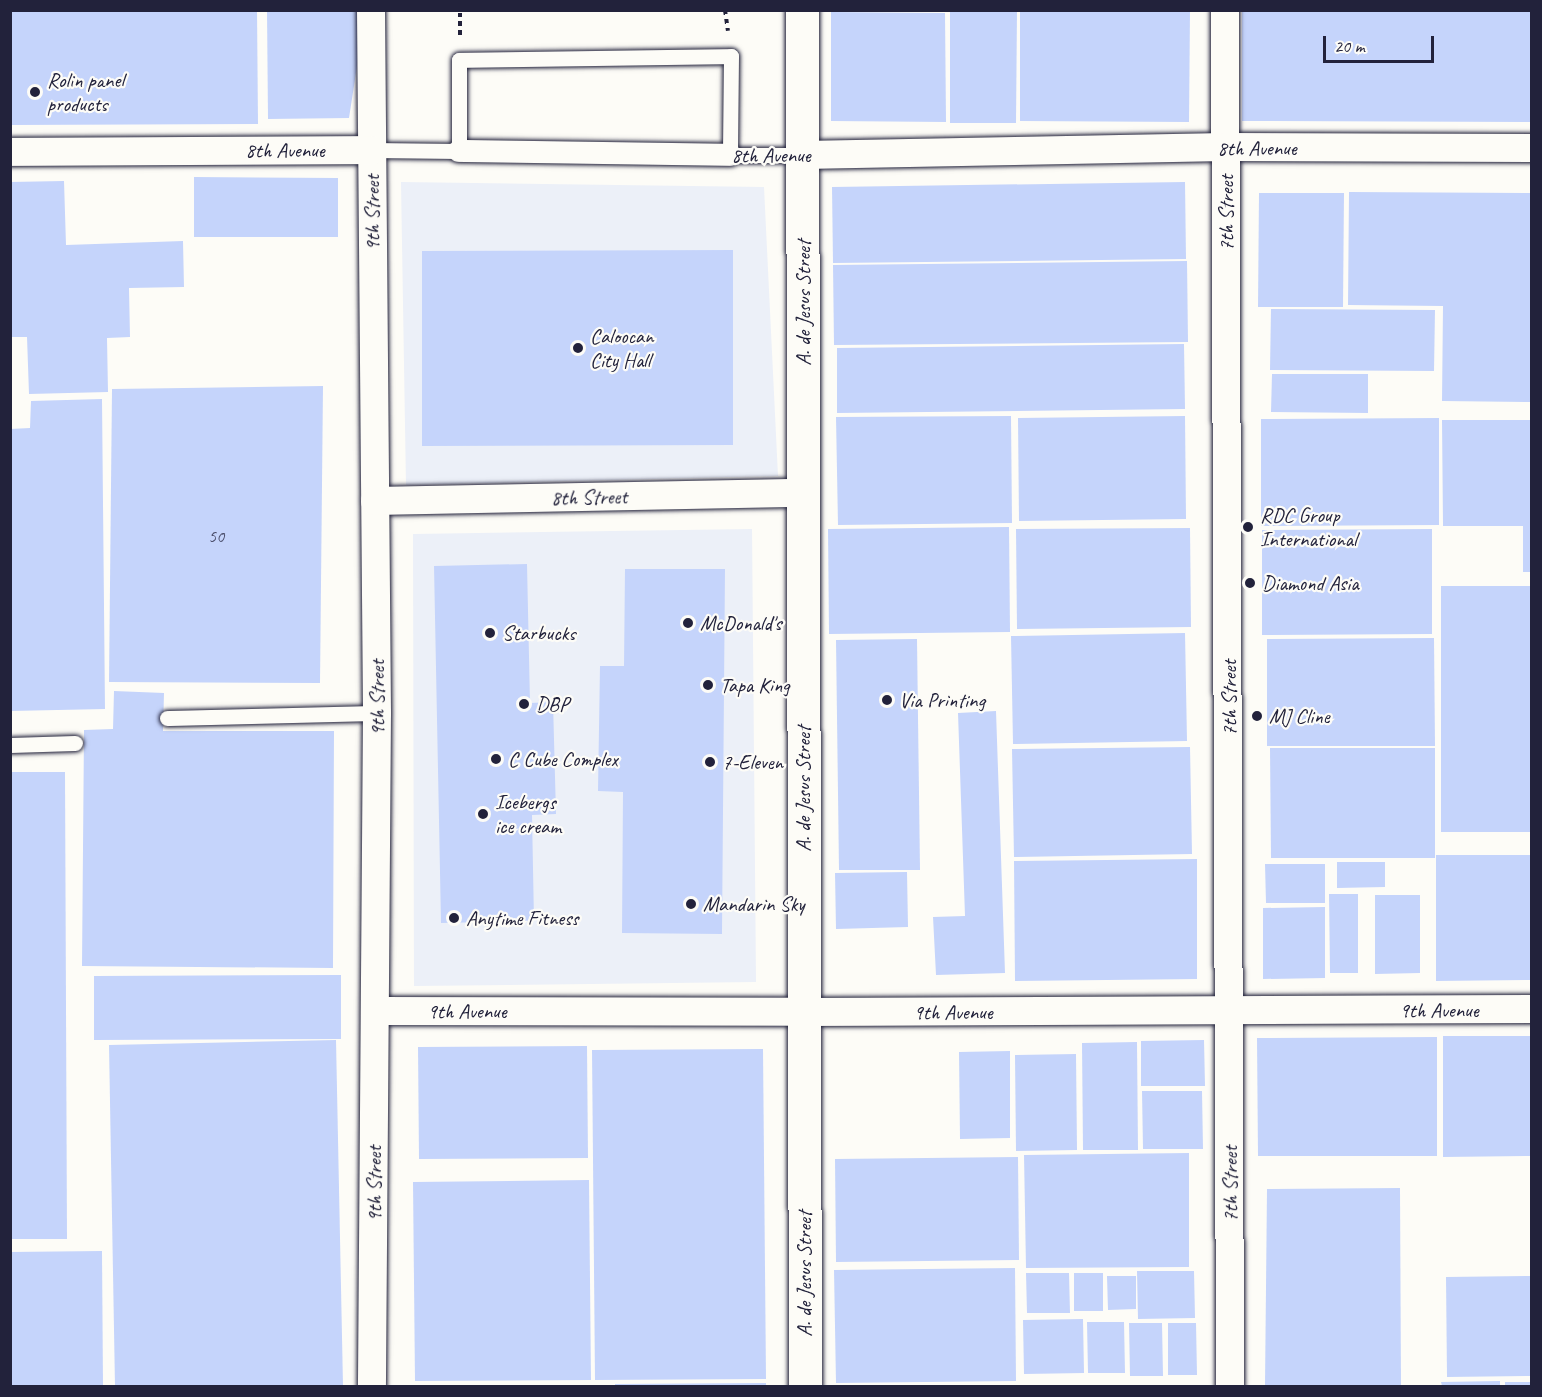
<!DOCTYPE html>
<style>
body{margin:0}
#map{position:relative;width:1542px;height:1397px;overflow:hidden;background:#fdfcf7;font-family:Caveat,sans-serif}
div>[style]{position:absolute}
.built>*{inset:0;background:#ecf0f8}
.building>*{inset:0;background:#c5d4fb}
.path>*{height:4px;margin-top:-2px;transform-origin:0;background:repeating-linear-gradient(90deg,#22223b 0 4.5px,transparent 0 9px)}
.roads{filter:drop-shadow(0 0 2px #22223b) drop-shadow(0 0 2px #22223b)}
.service>*{height:15px;margin:-7.5px;padding:0 7.5px;transform-origin:7.5px;border-radius:7.5px;background:#fdfcf7}
.pedestrian>*{height:22px;margin:-11px;padding:0 11px;transform-origin:11px;border-radius:11px;background:#fdfcf7}
.minor>*{height:28px;margin:-14px;padding:0 14px;transform-origin:14px;border-radius:14px;background:#fdfcf7}
.secondary>*{height:33px;margin:-16.5px;padding:0 16.5px;transform-origin:16.5px;border-radius:16.5px;background:#fdfcf7}
.dots>*{width:16px;height:16px;translate:-50% -50%;box-sizing:border-box;border:3px solid #fdfcf7;border-radius:50%}
span{translate:-50% -50%;white-space:nowrap;text-align:center;line-height:1.15;-webkit-text-stroke:4.5px #fdfcf7;paint-order:stroke}
.number-label{font-size:18px;color:#4b4e6b}
.number-label span{-webkit-text-stroke-width:0}
.poi-label{font-size:21px;color:#22223b}
.left{translate:0 -50%;text-align:left}
.street-label{font-size:21px;color:#22223b}
.frame{position:absolute;inset:0;border:12px solid #22223b;pointer-events:none}
.scale{position:absolute;left:1323px;top:36px;width:111px;height:27px;box-sizing:border-box;border:3px solid #22223b;border-top:0;padding-left:8px;font-size:18px;line-height:21px;white-space:nowrap;color:#22223b;-webkit-text-stroke:4px #fdfcf7;paint-order:stroke}
</style>
<div id="map">
<div class="built">
<div style="clip-path:polygon(401px 182px,764px 187px,778px 476px,406px 485px)"></div>
<div style="clip-path:polygon(752px 529px,756px 982px,414px 986px,413px 534px)"></div>
</div>
<div class="building">
<div style="clip-path:polygon(10px 10px,257px 10px,258px 124px,10px 125px)"></div>
<div style="clip-path:polygon(267px 10px,363px 10px,364px 21px,349px 118px,268px 119px)"></div>
<div style="clip-path:polygon(950px 10px,1017px 10px,1016px 123px,950px 123px)"></div>
<div style="clip-path:polygon(1020px 10px,1190px 10px,1189px 122px,1020px 121px)"></div>
<div style="clip-path:polygon(1242px 10px,1532px 10px,1532px 122px,1242px 121px)"></div>
<div style="clip-path:polygon(831px 12px,945px 13px,946px 122px,831px 121px)"></div>
<div style="clip-path:polygon(194px 177px,338px 178px,338px 237px,194px 237px)"></div>
<div style="clip-path:polygon(64px 181px,66px 245px,183px 241px,184px 287px,129px 288px,130px 337px,107px 338px,108px 392px,29px 394px,27px 337px,10px 337px,10px 182px)"></div>
<div style="clip-path:polygon(1185px 182px,1186px 259px,833px 263px,832px 187px)"></div>
<div style="clip-path:polygon(1349px 192px,1532px 193px,1532px 402px,1442px 401px,1443px 306px,1348px 305px)"></div>
<div style="clip-path:polygon(1259px 193px,1344px 193px,1343px 307px,1258px 307px)"></div>
<div style="clip-path:polygon(733px 250px,733px 445px,422px 446px,422px 251px)"></div>
<div style="clip-path:polygon(1187px 261px,1188px 342px,834px 345px,833px 265px)"></div>
<div style="clip-path:polygon(1271px 309px,1435px 310px,1434px 371px,1270px 370px)"></div>
<div style="clip-path:polygon(1184px 344px,1185px 409px,837px 413px,837px 348px)"></div>
<div style="clip-path:polygon(1272px 374px,1368px 374px,1368px 413px,1271px 412px)"></div>
<div style="clip-path:polygon(323px 386px,320px 683px,109px 682px,112px 389px)"></div>
<div style="clip-path:polygon(102px 399px,105px 709px,10px 711px,10px 429px,30px 428px,31px 401px)"></div>
<div style="clip-path:polygon(1011px 416px,1012px 523px,838px 525px,836px 417px)"></div>
<div style="clip-path:polygon(1185px 416px,1186px 519px,1019px 521px,1018px 418px)"></div>
<div style="clip-path:polygon(1439px 418px,1439px 525px,1261px 526px,1261px 419px)"></div>
<div style="clip-path:polygon(1442px 420px,1532px 420px,1532px 572px,1523px 572px,1523px 526px,1443px 526px)"></div>
<div style="clip-path:polygon(1009px 527px,1010px 632px,829px 634px,828px 529px)"></div>
<div style="clip-path:polygon(1190px 528px,1191px 627px,1017px 629px,1016px 529px)"></div>
<div style="clip-path:polygon(1432px 529px,1432px 634px,1262px 635px,1262px 530px)"></div>
<div style="clip-path:polygon(527px 564px,530px 703px,553px 702px,556px 814px,532px 815px,534px 921px,441px 923px,434px 566px)"></div>
<div style="clip-path:polygon(625px 569px,725px 569px,722px 934px,622px 933px,623px 792px,598px 791px,600px 666px,624px 666px)"></div>
<div style="clip-path:polygon(1441px 586px,1532px 586px,1532px 832px,1441px 832px)"></div>
<div style="clip-path:polygon(1185px 633px,1187px 741px,1013px 744px,1011px 636px)"></div>
<div style="clip-path:polygon(1434px 638px,1435px 746px,1267px 746px,1267px 639px)"></div>
<div style="clip-path:polygon(917px 639px,920px 870px,839px 870px,836px 640px)"></div>
<div style="clip-path:polygon(114px 691px,164px 693px,163px 731px,334px 731px,333px 968px,82px 966px,84px 730px,113px 729px)"></div>
<div style="clip-path:polygon(996px 711px,1005px 973px,936px 975px,933px 917px,965px 916px,958px 713px)"></div>
<div style="clip-path:polygon(1190px 747px,1192px 854px,1014px 857px,1012px 749px)"></div>
<div style="clip-path:polygon(1270px 748px,1435px 748px,1435px 858px,1271px 858px)"></div>
<div style="clip-path:polygon(10px 772px,65px 772px,67px 1239px,10px 1239px)"></div>
<div style="clip-path:polygon(1436px 855px,1532px 855px,1532px 980px,1436px 981px)"></div>
<div style="clip-path:polygon(1197px 859px,1197px 979px,1015px 981px,1014px 861px)"></div>
<div style="clip-path:polygon(1337px 862px,1385px 862px,1385px 887px,1337px 888px)"></div>
<div style="clip-path:polygon(1265px 864px,1325px 864px,1325px 903px,1266px 903px)"></div>
<div style="clip-path:polygon(907px 872px,908px 927px,836px 929px,835px 873px)"></div>
<div style="clip-path:polygon(1329px 894px,1358px 894px,1358px 973px,1330px 973px)"></div>
<div style="clip-path:polygon(1375px 895px,1420px 895px,1420px 973px,1375px 974px)"></div>
<div style="clip-path:polygon(1325px 907px,1325px 978px,1263px 979px,1263px 908px)"></div>
<div style="clip-path:polygon(341px 975px,341px 1039px,94px 1040px,94px 976px)"></div>
<div style="clip-path:polygon(1443px 1036px,1532px 1036px,1532px 1156px,1443px 1157px)"></div>
<div style="clip-path:polygon(1437px 1037px,1437px 1156px,1258px 1156px,1257px 1038px)"></div>
<div style="clip-path:polygon(336px 1040px,343px 1386px,115px 1386px,109px 1045px)"></div>
<div style="clip-path:polygon(1204px 1040px,1205px 1086px,1141px 1086px,1141px 1041px)"></div>
<div style="clip-path:polygon(1137px 1042px,1138px 1150px,1083px 1150px,1082px 1043px)"></div>
<div style="clip-path:polygon(587px 1046px,588px 1158px,419px 1159px,418px 1047px)"></div>
<div style="clip-path:polygon(763px 1049px,766px 1379px,595px 1380px,592px 1050px)"></div>
<div style="clip-path:polygon(1010px 1051px,1010px 1138px,960px 1139px,959px 1052px)"></div>
<div style="clip-path:polygon(1076px 1054px,1077px 1150px,1016px 1151px,1015px 1055px)"></div>
<div style="clip-path:polygon(1142px 1091px,1202px 1091px,1203px 1149px,1143px 1149px)"></div>
<div style="clip-path:polygon(1189px 1153px,1189px 1267px,1026px 1268px,1024px 1155px)"></div>
<div style="clip-path:polygon(1018px 1157px,1019px 1260px,836px 1262px,835px 1159px)"></div>
<div style="clip-path:polygon(589px 1180px,591px 1380px,415px 1381px,413px 1182px)"></div>
<div style="clip-path:polygon(1400px 1188px,1401px 1386px,1265px 1386px,1267px 1189px)"></div>
<div style="clip-path:polygon(102px 1251px,103px 1386px,10px 1386px,10px 1252px)"></div>
<div style="clip-path:polygon(1015px 1268px,1016px 1381px,836px 1383px,834px 1270px)"></div>
<div style="clip-path:polygon(1137px 1271px,1194px 1271px,1195px 1318px,1138px 1319px)"></div>
<div style="clip-path:polygon(1026px 1273px,1069px 1273px,1070px 1313px,1027px 1313px)"></div>
<div style="clip-path:polygon(1074px 1273px,1103px 1273px,1103px 1311px,1074px 1311px)"></div>
<div style="clip-path:polygon(1107px 1276px,1136px 1276px,1136px 1309px,1108px 1310px)"></div>
<div style="clip-path:polygon(1532px 1276px,1532px 1376px,1447px 1377px,1446px 1277px)"></div>
<div style="clip-path:polygon(1083px 1319px,1084px 1373px,1024px 1374px,1023px 1320px)"></div>
<div style="clip-path:polygon(1087px 1322px,1124px 1322px,1125px 1373px,1088px 1373px)"></div>
<div style="clip-path:polygon(1129px 1323px,1162px 1323px,1163px 1376px,1130px 1376px)"></div>
<div style="clip-path:polygon(1168px 1323px,1196px 1323px,1197px 1375px,1168px 1375px)"></div>
<div style="clip-path:polygon(1500px 1381px,1500px 1386px,1442px 1386px,1441px 1382px)"></div>
<div style="clip-path:polygon(1505px 1382px,1532px 1382px,1532px 1386px,1505px 1386px)"></div>
<div style="clip-path:polygon(766px 1383px,766px 1386px,615px 1386px,615px 1384px)"></div>
</div>
<div class="path">
<div style="left:725px;top:10px;width:21px;rotate:82deg"></div>
<div style="left:460px;top:35px;width:25px;rotate:-90deg"></div>
</div>
<div class="roads">
<div class="service">
<div style="left:371px;top:150px;width:88px;rotate:0.7deg"></div>
<div style="left:459px;top:151px;width:91px;rotate:-90deg"></div>
<div style="left:459px;top:60px;width:272px;rotate:-0.8deg"></div>
<div style="left:731px;top:56px;width:99px;rotate:90.6deg"></div>
<div style="left:730px;top:155px;width:73px"></div>
<div style="left:167px;top:718px;width:210px;rotate:-1.4deg"></div>
<div style="left:10px;top:745px;width:65px;rotate:-1.8deg"></div>
</div>
<div class="pedestrian">
<div style="left:459px;top:151px;width:271px;rotate:0.8deg"></div>
</div>
<div class="minor">
<div style="left:371px;top:10px;width:703px;rotate:89.51deg"></div>
<div style="left:377px;top:713px;width:673px;rotate:90.43deg"></div>
<div style="left:1225px;top:10px;width:1376px;rotate:89.79deg"></div>
<div style="left:10px;top:152px;width:361px;rotate:-0.3deg"></div>
<div style="left:803px;top:155px;width:423px;rotate:-1.1deg"></div>
<div style="left:1226px;top:147px;width:306px;rotate:0.2deg"></div>
<div style="left:375px;top:501px;width:427px;rotate:-1.1deg"></div>
<div style="left:375px;top:1011px;width:429px;rotate:0.1deg"></div>
<div style="left:804px;top:1012px;width:728px;rotate:-0.24deg"></div>
</div>
<div class="secondary">
<div style="left:802px;top:10px;width:1376px;rotate:89.88deg"></div>
</div>
</div>
<div class="dots">
<div style="left:35px;top:92px;background:#22223b"></div>
<div style="left:578px;top:348px;background:#22223b"></div>
<div style="left:1248px;top:527px;background:#22223b"></div>
<div style="left:1250px;top:583px;background:#22223b"></div>
<div style="left:688px;top:623px;background:#22223b"></div>
<div style="left:490px;top:633px;background:#22223b"></div>
<div style="left:708px;top:685px;background:#22223b"></div>
<div style="left:887px;top:700px;background:#22223b"></div>
<div style="left:524px;top:704px;background:#22223b"></div>
<div style="left:1257px;top:716px;background:#22223b"></div>
<div style="left:496px;top:759px;background:#22223b"></div>
<div style="left:710px;top:762px;background:#22223b"></div>
<div style="left:483px;top:814px;background:#22223b"></div>
<div style="left:691px;top:904px;background:#22223b"></div>
<div style="left:454px;top:918px;background:#22223b"></div>
</div>
<div class="number-label">
<span style="left:216px;top:536px">50</span>
</div>
<div class="poi-label">
<span class="left" style="left:47px;top:92px">Rolin panel<br>products</span>
<span class="left" style="left:590px;top:348px">Caloocan<br>City Hall</span>
<span class="left" style="left:1260px;top:527px">RDC Group<br>International</span>
<span class="left" style="left:1262px;top:583px">Diamond Asia</span>
<span class="left" style="left:700px;top:623px">McDonald's</span>
<span class="left" style="left:502px;top:633px">Starbucks</span>
<span class="left" style="left:720px;top:685px">Tapa King</span>
<span class="left" style="left:899px;top:700px">Via Printing</span>
<span class="left" style="left:536px;top:704px">DBP</span>
<span class="left" style="left:1269px;top:716px">MJ Cline</span>
<span class="left" style="left:508px;top:759px">C Cube Complex</span>
<span class="left" style="left:722px;top:762px">7-Eleven</span>
<span class="left" style="left:495px;top:814px">Icebergs<br>ice cream</span>
<span class="left" style="left:703px;top:904px">Mandarin Sky</span>
<span class="left" style="left:466px;top:918px">Anytime Fitness</span>
</div>
<div class="street-label">
<span style="left:1257px;top:148px">8th Avenue</span>
<span style="left:285px;top:150px">8th Avenue</span>
<span style="left:771px;top:155px">8th Avenue</span>
<span style="left:372px;top:213px;rotate:-90deg">9th Street</span>
<span style="left:1226px;top:213px;rotate:-90deg">7th Street</span>
<span style="left:803px;top:303px;rotate:-90deg">A. de Jesus Street</span>
<span style="left:589px;top:497px;rotate:-1deg">8th Street</span>
<span style="left:377px;top:698px;rotate:-90deg">9th Street</span>
<span style="left:1229px;top:698px;rotate:-90deg">7th Street</span>
<span style="left:803px;top:789px;rotate:-90deg">A. de Jesus Street</span>
<span style="left:1439px;top:1010px">9th Avenue</span>
<span style="left:467px;top:1011px">9th Avenue</span>
<span style="left:953px;top:1012px">9th Avenue</span>
<span style="left:374px;top:1184px;rotate:-90deg">9th Street</span>
<span style="left:1230px;top:1184px;rotate:-90deg">7th Street</span>
<span style="left:804px;top:1274px;rotate:-90deg">A. de Jesus Street</span>
</div>
<div class="frame"></div>
<div class="scale">20 m</div>
</div>
